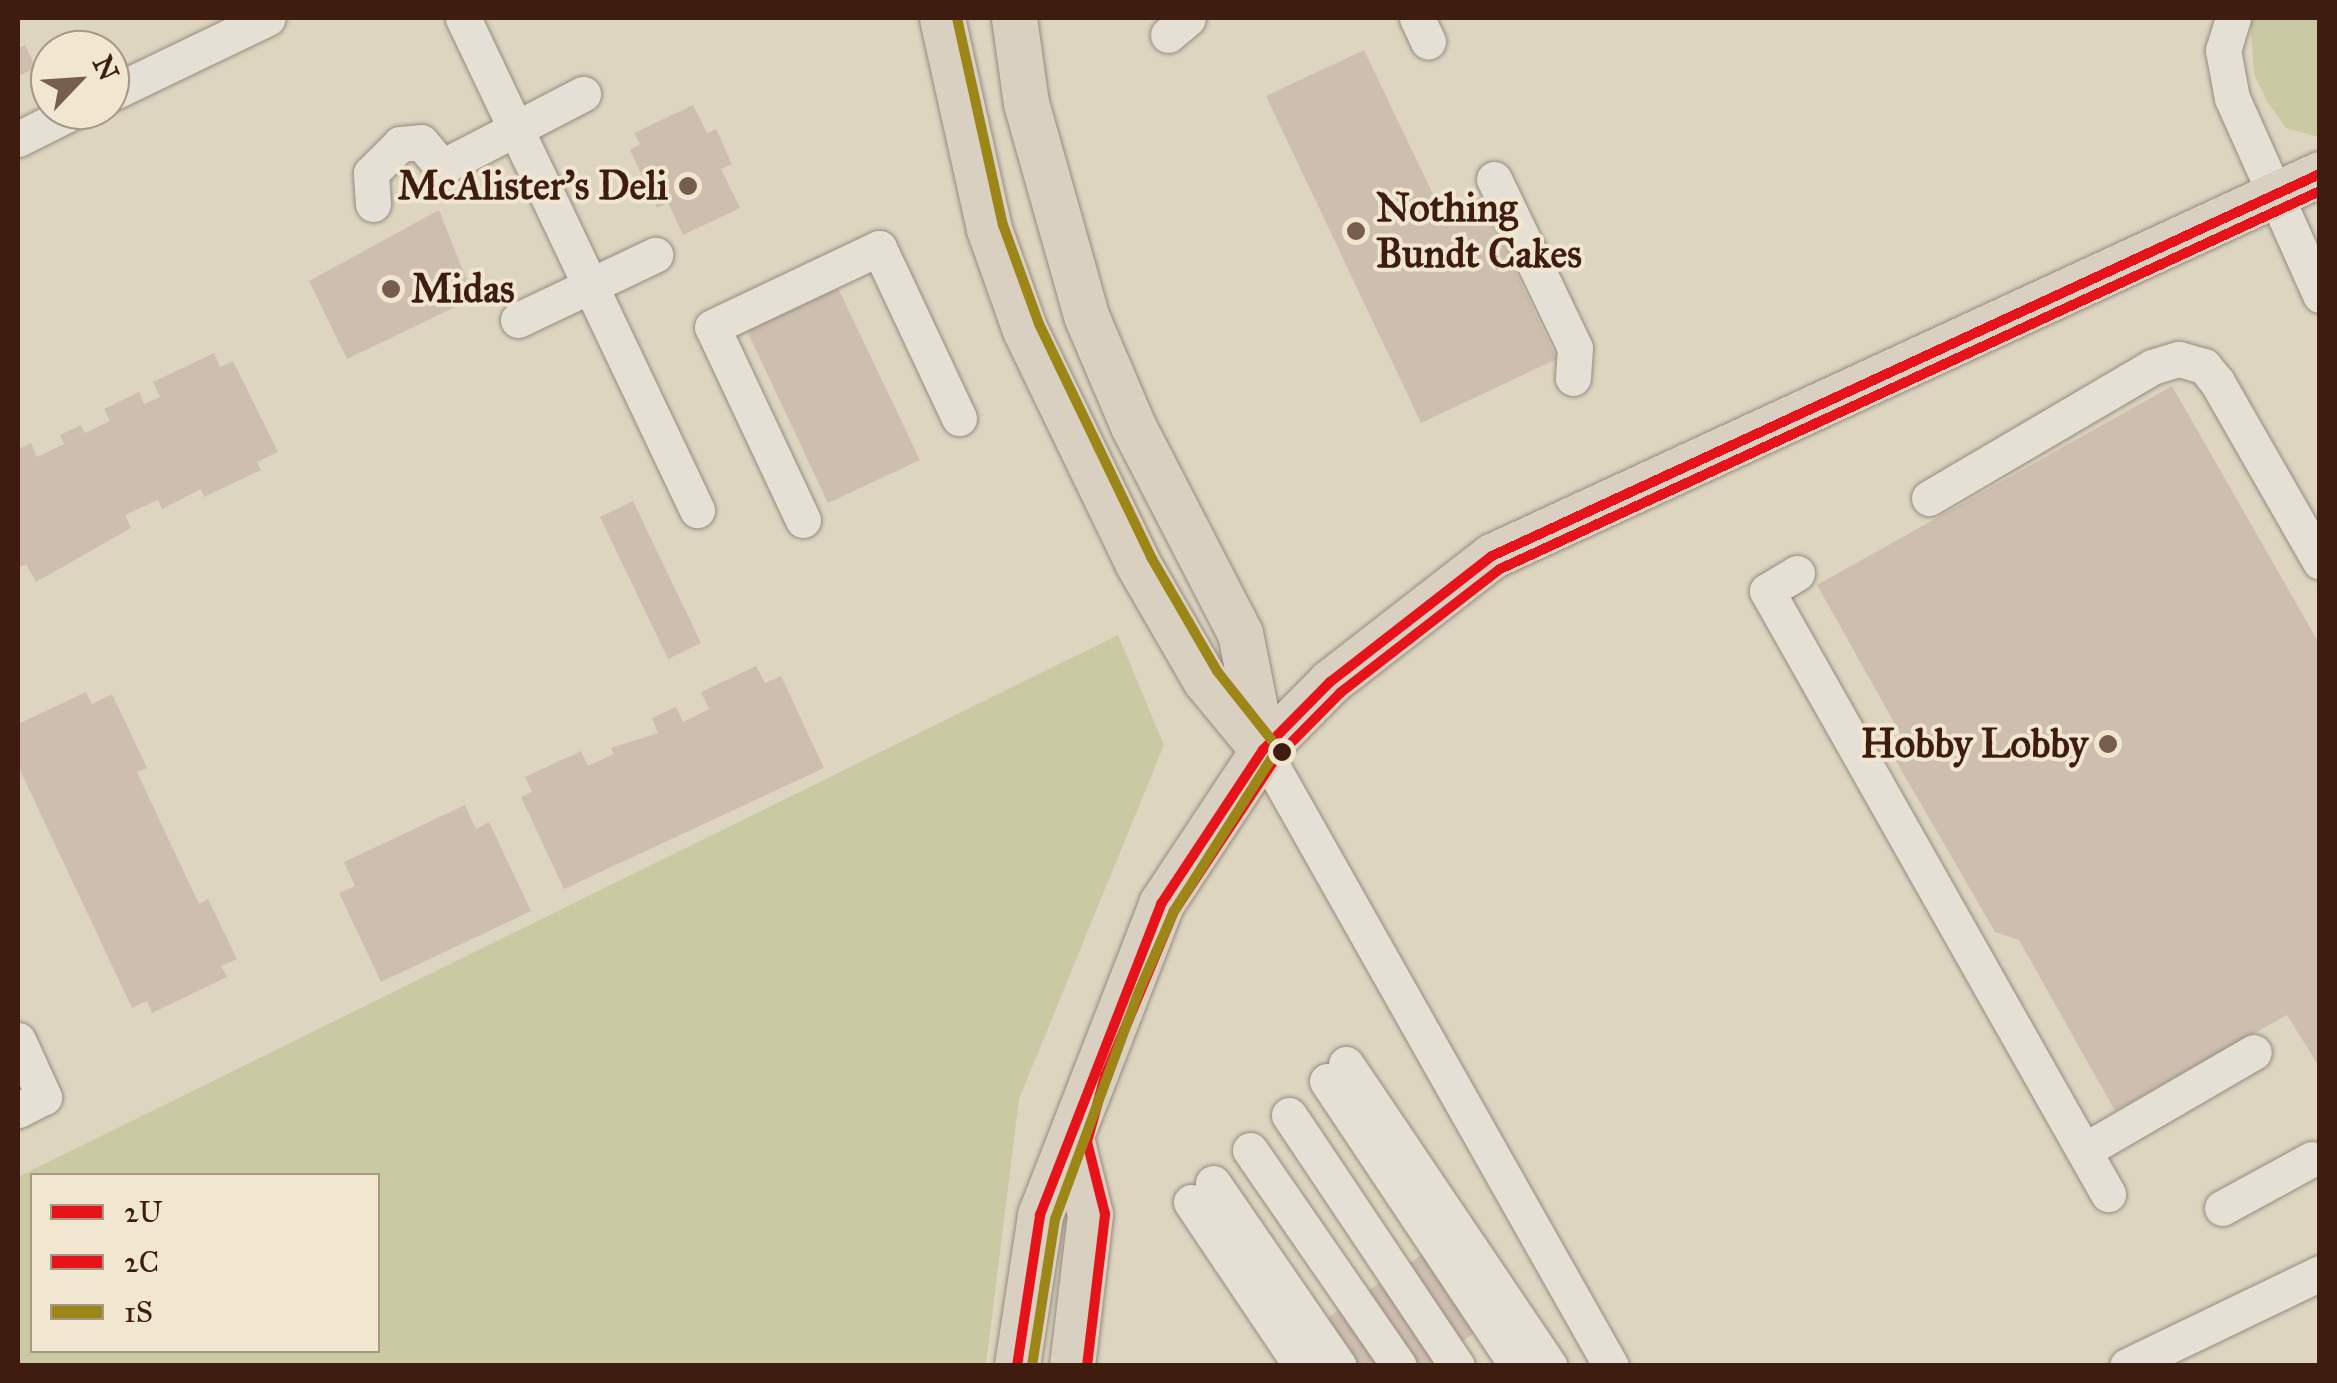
<!DOCTYPE html>
<style>
body{margin:0}
#map{position:relative;width:2337px;height:1383px;overflow:hidden;background:#ded5c1;font-family:"IM FELL Great Primer",serif}
div>[style]{position:absolute}
.green>*{inset:0;background:#c9c9a4}
.building>*{inset:0;background:#cebeb0}
.roads{filter:drop-shadow(0 0 2px #958b7f) drop-shadow(0 0 2px #958b7f)}
.minor>*{height:35px;margin:-17.5px;padding:0 17.5px;transform-origin:17.5px;border-radius:17.5px;background:#e5e0d6}
.major>*{height:45px;margin:-22.5px;padding:0 22.5px;transform-origin:22.5px;border-radius:22.5px;background:#d9d0c1}
.bus-1>*{height:10px;margin:-5px;padding:0 5px;transform-origin:5px;border-radius:5px;background:#e7131a}
.bus-2>*{height:10px;margin:-5px;padding:0 5px;transform-origin:5px;border-radius:5px;background:#e7131a}
.bus-3>*{height:10px;margin:-5px;padding:0 5px;transform-origin:5px;border-radius:5px;background:#9d8618}
.dots>*{width:28px;height:28px;translate:-50% -50%;box-sizing:border-box;border:5px solid #f1e6cf;border-radius:50%}
span{translate:-50% -50%;white-space:nowrap;text-align:center;line-height:1.15;-webkit-text-stroke:8px #f1e6cf;paint-order:stroke}
.poi-label{font-size:40px;color:#3e1d10;font-weight:700}
.right{translate:-100% -50%;text-align:right}
.left{translate:0 -50%;text-align:left}
.frame{position:absolute;inset:0;border:20px solid #3e1d10;pointer-events:none}
.legend{position:absolute;left:30px;top:1173px;width:350px;height:180px;box-sizing:border-box;background:#f1e6cf;border:2px solid #a99683;margin:0;padding:12px 18px;list-style:none;font-size:30px;color:#3e1d10}
.legend li{display:flex;align-items:center;gap:20px;height:50px}
.legend b{width:50px;border:2px solid #a99683}
.north{position:absolute;left:30px;top:30px;width:100px;height:100px;box-sizing:border-box;background:#f1e6cf;border:2px solid #a99683;border-radius:50%;rotate:65deg;font-size:28px;font-weight:700;line-height:40px;text-align:center;color:#3e1d10}
.north::after{content:'';display:block;margin:auto;width:35px;height:45px;background:#765d4e;clip-path:polygon(50% 0,100% 100%,50% 72%,0 100%)}
</style>
<div id="map">
<div class="green">
<div style="clip-path:polygon(2250px 18px,2319px 18px,2319px 137px,2286px 128px,2267px 101px,2254px 74px)"></div>
<div style="clip-path:polygon(evenodd,1118px 635px,1164px 745px,1019px 1099px,986px 1365px,18px 1365px,18px 1177px,1118px 635px,32px 1176px,378px 1176px,378px 1350px,32px 1350px,32px 1176px)"></div>
</div>
<div class="building">
<div style="clip-path:polygon(25px 45px,36px 68px,18px 76px,18px 48px)"></div>
<div style="clip-path:polygon(1364px 50px,1443px 215px,1480px 197px,1557px 359px,1421px 423px,1266px 96px)"></div>
<div style="clip-path:polygon(693px 105px,707px 133px,716px 129px,732px 164px,721px 169px,740px 208px,683px 235px,668px 203px,657px 208px,630px 150px,640px 144px,634px 133px)"></div>
<div style="clip-path:polygon(439px 210px,474px 298px,347px 359px,309px 281px)"></div>
<div style="clip-path:polygon(838px 288px,920px 460px,828px 503px,747px 331px)"></div>
<div style="clip-path:polygon(214px 353px,220px 367px,233px 361px,278px 452px,257px 462px,261px 470px,204px 497px,201px 489px,162px 509px,158px 500px,125px 515px,131px 528px,36px 582px,26px 564px,18px 568px,18px 449px,31px 443px,37px 457px,64px 444px,60px 435px,81px 425px,85px 433px,110px 421px,104px 409px,139px 392px,144px 404px,160px 397px,153px 382px)"></div>
<div style="clip-path:polygon(2172px 386px,2320px 645px,2320px 1068px,2287px 1015px,2115px 1111px,2019px 940px,1995px 932px,1892px 754px,1900px 733px,1817px 585px)"></div>
<div style="clip-path:polygon(633px 501px,701px 643px,668px 659px,600px 517px)"></div>
<div style="clip-path:polygon(756px 666px,765px 683px,781px 676px,824px 768px,564px 889px,521px 797px,532px 792px,525px 777px,581px 751px,588px 766px,614px 754px,611px 748px,658px 733px,652px 718px,676px 707px,683px 722px,709px 709px,701px 692px)"></div>
<div style="clip-path:polygon(86px 692px,92px 704px,112px 694px,147px 768px,137px 772px,199px 904px,208px 899px,237px 959px,221px 966px,227px 977px,152px 1013px,147px 1001px,132px 1008px,18px 766px,18px 724px)"></div>
<div style="clip-path:polygon(465px 805px,476px 829px,489px 822px,531px 911px,381px 982px,339px 893px,355px 886px,344px 862px)"></div>
<div style="clip-path:polygon(1451px 1235px,1503px 1314px,1426px 1366px,1311px 1366px,1294px 1340px)"></div>
</div>
<div class="roads">
<div class="minor">
<div style="left:463px;top:18px;width:545px;rotate:64.56deg"></div>
<div style="left:1417px;top:18px;width:26px;rotate:65deg"></div>
<div style="left:2233px;top:18px;width:34px;rotate:107deg"></div>
<div style="left:2223px;top:50px;width:49px;rotate:79.4deg"></div>
<div style="left:2232px;top:98px;width:216px;rotate:65.9deg"></div>
<div style="left:1168px;top:35px;width:26px;rotate:-40deg"></div>
<div style="left:110px;top:94px;width:175px;rotate:-25.7deg"></div>
<div style="left:18px;top:139px;width:65px;rotate:-26.6deg"></div>
<div style="left:1494px;top:179px;width:187px;rotate:64.4deg"></div>
<div style="left:1575px;top:348px;width:30px;rotate:94deg"></div>
<div style="left:373px;top:204px;width:31px;rotate:-94deg"></div>
<div style="left:371px;top:173px;width:41px;rotate:-45deg"></div>
<div style="left:400px;top:144px;width:21px;rotate:-5deg"></div>
<div style="left:421px;top:142px;width:33px;rotate:50deg"></div>
<div style="left:442px;top:167px;width:159px;rotate:-27.4deg"></div>
<div style="left:518px;top:320px;width:152px;rotate:-25.4deg"></div>
<div style="left:1929px;top:498px;width:259px;rotate:-30.4deg"></div>
<div style="left:2152px;top:367px;width:28px;rotate:-17deg"></div>
<div style="left:2179px;top:359px;width:26px;rotate:16deg"></div>
<div style="left:2204px;top:366px;width:21px;rotate:51deg"></div>
<div style="left:2217px;top:382px;width:207px;rotate:60.2deg"></div>
<div style="left:803px;top:520px;width:213px;rotate:-115.2deg"></div>
<div style="left:712px;top:327px;width:185px;rotate:-25.3deg"></div>
<div style="left:879px;top:248px;width:188px;rotate:64.8deg"></div>
<div style="left:1797px;top:573px;width:35px;rotate:149deg"></div>
<div style="left:1767px;top:591px;width:693px;rotate:60.51deg"></div>
<div style="left:1263px;top:750px;width:708px;rotate:60.54deg"></div>
<div style="left:18px;top:1040px;width:63px;rotate:65.5deg"></div>
<div style="left:44px;top:1097px;width:29px;rotate:153deg"></div>
<div style="left:1346px;top:1064px;width:364px;rotate:56deg"></div>
<div style="left:1327px;top:1081px;width:343px;rotate:56.3deg"></div>
<div style="left:1289px;top:1115px;width:302px;rotate:56.2deg"></div>
<div style="left:1250px;top:1150px;width:262px;rotate:55.4deg"></div>
<div style="left:2085px;top:1150px;width:195px;rotate:-30.1deg"></div>
<div style="left:1213px;top:1183px;width:222px;rotate:55.5deg"></div>
<div style="left:1191px;top:1202px;width:197px;rotate:56.1deg"></div>
<div style="left:2222px;top:1208px;width:102px;rotate:-28.6deg"></div>
<div style="left:2127px;top:1366px;width:214px;rotate:-25.7deg"></div>
</div>
<div class="major">
<div style="left:942px;top:18px;width:216px;rotate:77.4deg"></div>
<div style="left:989px;top:229px;width:107px;rotate:70.4deg"></div>
<div style="left:1025px;top:330px;width:260px;rotate:64.2deg"></div>
<div style="left:1138px;top:564px;width:134px;rotate:60deg"></div>
<div style="left:1205px;top:680px;width:91px;rotate:50.4deg"></div>
<div style="left:1014px;top:18px;width:86px;rotate:82deg"></div>
<div style="left:1026px;top:103px;width:223px;rotate:74.2deg"></div>
<div style="left:1087px;top:318px;width:117px;rotate:66.9deg"></div>
<div style="left:1133px;top:426px;width:233px;rotate:62.7deg"></div>
<div style="left:1240px;top:633px;width:112px;rotate:78.7deg"></div>
<div style="left:1017px;top:1366px;width:153px;rotate:-81.3deg"></div>
<div style="left:1040px;top:1215px;width:334px;rotate:-68.7deg"></div>
<div style="left:1161px;top:904px;width:185px;rotate:-56.5deg"></div>
<div style="left:1263px;top:750px;width:95px;rotate:-45.4deg"></div>
<div style="left:1330px;top:682px;width:205px;rotate:-37.9deg"></div>
<div style="left:1492px;top:556px;width:912px;rotate:-24.77deg"></div>
<div style="left:1072px;top:1366px;width:153px;rotate:-83.2deg"></div>
<div style="left:1090px;top:1214px;width:74px;rotate:-104deg"></div>
</div>
</div>
<div class="bus-1">
<div style="left:1017px;top:1366px;width:153px;rotate:-81.3deg"></div>
<div style="left:1040px;top:1215px;width:334px;rotate:-68.7deg"></div>
<div style="left:1161px;top:904px;width:185px;rotate:-56.5deg"></div>
<div style="left:1263px;top:750px;width:95px;rotate:-45.4deg"></div>
<div style="left:1330px;top:682px;width:205px;rotate:-37.9deg"></div>
<div style="left:1492px;top:556px;width:912px;rotate:-24.77deg"></div>
</div>
<div class="bus-2">
<div style="left:1087px;top:1366px;width:153px;rotate:-83.2deg"></div>
<div style="left:1105px;top:1214px;width:74px;rotate:-104deg"></div>
<div style="left:1087px;top:1142px;width:68px;rotate:-74.7deg"></div>
<div style="left:1105px;top:1076px;width:179px;rotate:-67.3deg"></div>
<div style="left:1174px;top:911px;width:182px;rotate:-56.4deg"></div>
<div style="left:1275px;top:759px;width:93px;rotate:-45.4deg"></div>
<div style="left:1340px;top:693px;width:202px;rotate:-37.8deg"></div>
<div style="left:1500px;top:569px;width:903px;rotate:-24.75deg"></div>
</div>
<div class="bus-3">
<div style="left:957px;top:18px;width:212px;rotate:77.5deg"></div>
<div style="left:1003px;top:225px;width:105px;rotate:70deg"></div>
<div style="left:1039px;top:324px;width:259px;rotate:64.3deg"></div>
<div style="left:1151px;top:557px;width:132px;rotate:59.9deg"></div>
<div style="left:1217px;top:671px;width:98px;rotate:51.6deg"></div>
<div style="left:1278px;top:748px;width:193px;rotate:122.5deg"></div>
<div style="left:1174px;top:911px;width:87px;rotate:113.6deg"></div>
<div style="left:1139px;top:991px;width:243px;rotate:110.2deg"></div>
<div style="left:1055px;top:1219px;width:149px;rotate:98.9deg"></div>
</div>
<div class="dots">
<div style="left:688px;top:186px;background:#765d4e"></div>
<div style="left:1356px;top:231px;background:#765d4e"></div>
<div style="left:391px;top:289px;background:#765d4e"></div>
<div style="left:2108px;top:744px;background:#765d4e"></div>
<div style="left:1282px;top:752px;background:#3e1d10"></div>
</div>
<div class="poi-label">
<span class="right" style="left:668px;top:186px">McAlister's Deli</span>
<span class="left" style="left:1376px;top:231px">Nothing<br>Bundt Cakes</span>
<span class="left" style="left:411px;top:289px">Midas</span>
<span class="right" style="left:2088px;top:744px">Hobby Lobby</span>
</div>
<div class="frame"></div>
<ul class="legend">
<li><b style="height:12px;background:#e7131a"></b>2U</li>
<li><b style="height:12px;background:#e7131a"></b>2C</li>
<li><b style="height:12px;background:#9d8618"></b>1S</li>
</ul>
<div class="north">N</div>
</div>
